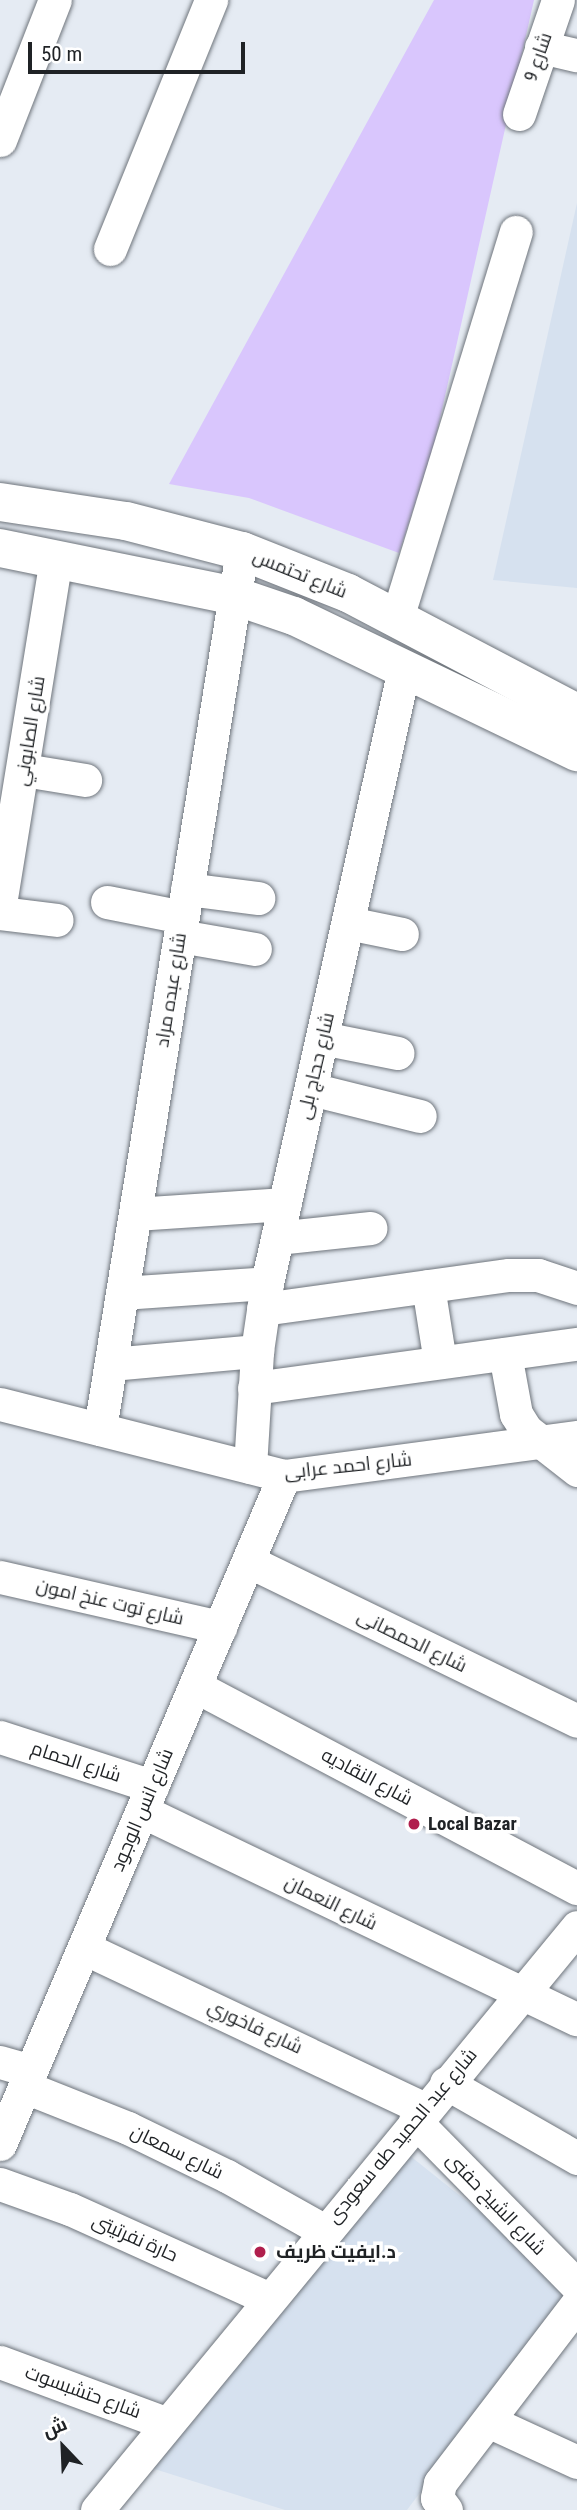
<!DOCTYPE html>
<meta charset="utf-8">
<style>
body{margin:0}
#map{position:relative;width:577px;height:2510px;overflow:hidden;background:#e5ebf3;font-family:"Roboto Condensed",Cairo,sans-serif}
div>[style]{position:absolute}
.built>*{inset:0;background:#d6e1ef}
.green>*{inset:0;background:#d9c6fd}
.roads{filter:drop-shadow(0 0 2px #6f757c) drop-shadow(0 0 2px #6f757c)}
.minor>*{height:33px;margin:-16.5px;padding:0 16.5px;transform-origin:16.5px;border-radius:16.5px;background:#fff}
.primary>*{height:38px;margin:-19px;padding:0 19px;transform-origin:19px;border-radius:19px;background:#fff}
.dots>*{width:19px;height:19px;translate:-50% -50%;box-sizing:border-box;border:4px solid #fff;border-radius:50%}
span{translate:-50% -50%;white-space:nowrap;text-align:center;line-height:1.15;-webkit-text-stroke:7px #fff;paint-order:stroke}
.street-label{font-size:19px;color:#1f2225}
.poi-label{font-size:19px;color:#1f2225;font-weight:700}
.left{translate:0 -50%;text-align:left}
.north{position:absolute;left:28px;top:2412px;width:70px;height:70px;-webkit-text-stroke:5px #fff;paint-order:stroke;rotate:337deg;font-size:19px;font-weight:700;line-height:28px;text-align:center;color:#1f2225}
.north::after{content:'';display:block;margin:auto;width:24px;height:32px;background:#1f2225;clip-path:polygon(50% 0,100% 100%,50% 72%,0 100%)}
.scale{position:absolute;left:28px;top:42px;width:217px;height:32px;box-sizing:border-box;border:4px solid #1f2225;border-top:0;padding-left:9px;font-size:21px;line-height:24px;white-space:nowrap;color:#1f2225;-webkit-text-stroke:5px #fff;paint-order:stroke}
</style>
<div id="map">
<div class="built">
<div style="clip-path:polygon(577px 203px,577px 588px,493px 580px)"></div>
<div style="clip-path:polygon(409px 2155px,574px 2287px,407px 2510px,285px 2510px,145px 2466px)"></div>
</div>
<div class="green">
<div style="clip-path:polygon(434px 0,534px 0,434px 445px,399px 553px,249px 498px,169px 484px)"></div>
</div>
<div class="roads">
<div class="minor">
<div style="left:541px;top:47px;width:37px;rotate:13deg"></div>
<div style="left:519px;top:114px;width:120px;rotate:-71.1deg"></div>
<div style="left:0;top:140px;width:150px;rotate:-68.6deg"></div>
<div style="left:110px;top:249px;width:269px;rotate:-67.9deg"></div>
<div style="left:397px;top:618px;width:404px;rotate:-72.9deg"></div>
<div style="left:24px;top:770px;width:62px;rotate:9.3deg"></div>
<div style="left:187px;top:889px;width:72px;rotate:7.2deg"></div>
<div style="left:107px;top:902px;width:77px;rotate:11.2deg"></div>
<div style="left:0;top:904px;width:351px;rotate:-80.8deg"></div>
<div style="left:0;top:913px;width:57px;rotate:7deg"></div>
<div style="left:348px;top:923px;width:55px;rotate:11.5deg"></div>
<div style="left:180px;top:936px;width:76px;rotate:9.8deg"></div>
<div style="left:322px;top:1038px;width:77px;rotate:11.2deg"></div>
<div style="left:311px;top:1089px;width:112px;rotate:13.9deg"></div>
<div style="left:135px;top:1214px;width:150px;rotate:-3.8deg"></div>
<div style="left:277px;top:1238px;width:94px;rotate:-6.1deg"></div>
<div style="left:428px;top:1286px;width:77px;rotate:81deg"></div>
<div style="left:122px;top:1293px;width:145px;rotate:-3.9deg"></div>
<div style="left:263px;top:1309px;width:248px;rotate:-7.9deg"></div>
<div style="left:509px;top:1275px;width:29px"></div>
<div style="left:538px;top:1275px;width:41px;rotate:18.4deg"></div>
<div style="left:505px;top:1354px;width:61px;rotate:79.6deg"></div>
<div style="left:516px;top:1414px;width:19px;rotate:58deg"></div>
<div style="left:526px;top:1430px;width:65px;rotate:38.1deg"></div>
<div style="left:111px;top:1364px;width:147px;rotate:-5.1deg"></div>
<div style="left:254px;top:1388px;width:326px;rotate:-7.8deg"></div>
<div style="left:0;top:1404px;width:293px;rotate:14.2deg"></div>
<div style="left:284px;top:1476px;width:296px;rotate:-7.6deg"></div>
<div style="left:100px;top:1429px;width:889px;rotate:-80.81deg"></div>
<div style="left:250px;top:1467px;width:116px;rotate:-86.5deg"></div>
<div style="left:257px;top:1351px;width:69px;rotate:-81.6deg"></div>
<div style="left:267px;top:1283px;width:629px;rotate:-77.42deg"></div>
<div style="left:248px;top:1561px;width:366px;rotate:25.9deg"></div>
<div style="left:0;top:1577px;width:226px;rotate:12.8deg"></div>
<div style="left:195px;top:1686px;width:432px;rotate:27.9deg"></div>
<div style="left:0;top:1737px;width:160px;rotate:17.9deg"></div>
<div style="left:142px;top:1811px;width:482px;rotate:25.6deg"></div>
<div style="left:84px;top:1948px;width:376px;rotate:25.3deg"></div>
<div style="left:0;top:2062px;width:32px;rotate:16deg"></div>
<div style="left:446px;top:2083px;width:151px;rotate:29.8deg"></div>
<div style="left:25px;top:2087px;width:111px;rotate:21.7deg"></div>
<div style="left:128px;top:2128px;width:110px;rotate:25.9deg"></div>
<div style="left:227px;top:2176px;width:110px;rotate:29.4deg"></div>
<div style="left:415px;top:2121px;width:231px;rotate:45.5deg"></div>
<div style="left:0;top:2144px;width:726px;rotate:-66.97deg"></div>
<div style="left:0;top:2184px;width:74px;rotate:19.7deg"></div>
<div style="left:70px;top:2209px;width:216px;rotate:24.3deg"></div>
<div style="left:0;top:2362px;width:176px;rotate:20.3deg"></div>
<div style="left:488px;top:2421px;width:98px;rotate:24.7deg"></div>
<div style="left:97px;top:2510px;width:755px;rotate:-50.53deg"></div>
<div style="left:446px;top:2510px;width:15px;rotate:-127deg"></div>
<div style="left:437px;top:2498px;width:15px;rotate:-79deg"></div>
<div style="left:440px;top:2483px;width:225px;rotate:-52.6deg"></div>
</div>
<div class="primary">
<div style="left:0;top:502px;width:127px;rotate:8.6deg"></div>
<div style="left:126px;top:521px;width:120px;rotate:14.5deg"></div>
<div style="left:242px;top:551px;width:114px;rotate:21.6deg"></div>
<div style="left:348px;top:593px;width:259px;rotate:27.7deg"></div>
<div style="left:0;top:548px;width:240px;rotate:11.5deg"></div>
<div style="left:235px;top:596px;width:62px;rotate:18.7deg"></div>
<div style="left:294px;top:616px;width:314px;rotate:25.7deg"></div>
</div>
</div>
<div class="dots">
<div style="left:414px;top:1824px;background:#b01f4d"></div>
<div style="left:260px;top:2252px;background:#b01f4d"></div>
</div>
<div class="street-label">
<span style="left:538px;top:57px;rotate:-71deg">شارع 9</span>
<span style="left:300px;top:574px;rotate:22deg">شارع تحتمس</span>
<span style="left:30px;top:731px;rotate:-81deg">شارع الصابوني</span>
<span style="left:171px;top:990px;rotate:-81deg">شارع عبده مراد</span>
<span style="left:316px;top:1066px;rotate:-77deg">شارع حجاج بلى</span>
<span style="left:348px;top:1466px;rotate:-6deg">شارع احمد عرابى</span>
<span style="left:110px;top:1602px;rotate:13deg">شارع توت عنخ امون</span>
<span style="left:412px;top:1641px;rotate:26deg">شارع الحمصانى</span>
<span style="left:76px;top:1762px;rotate:18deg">شارع الحمام</span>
<span style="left:367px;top:1777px;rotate:28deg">شارع النقاديه</span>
<span style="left:142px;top:1810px;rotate:-67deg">شارع انس الوجود</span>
<span style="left:331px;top:1903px;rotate:26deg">شارع النعمان</span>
<span style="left:255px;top:2027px;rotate:25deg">شارع فاخوري</span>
<span style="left:402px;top:2136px;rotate:-50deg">شارع عبد الحميد طه سعودى</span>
<span style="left:177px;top:2152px;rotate:26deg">شارع سمعان</span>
<span style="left:496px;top:2204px;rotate:46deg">شارع الشيخ حفنى</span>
<span style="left:135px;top:2238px;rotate:24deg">حارة نفرتيتى</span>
<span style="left:83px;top:2392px;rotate:20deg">شارع حتشبسوت</span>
</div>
<div class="poi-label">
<span class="left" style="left:428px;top:1824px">Local Bazar</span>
<span class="left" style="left:276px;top:2252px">د.ايفيت ظريف</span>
</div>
<div class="north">ش</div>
<div class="scale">50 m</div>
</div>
